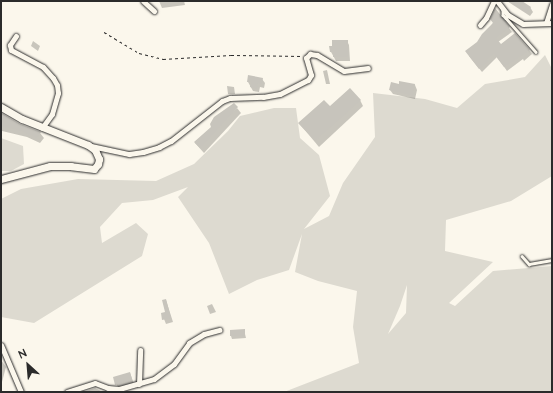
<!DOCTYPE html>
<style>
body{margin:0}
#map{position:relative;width:553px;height:393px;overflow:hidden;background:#fbf7ec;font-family:"Architects Daughter",sans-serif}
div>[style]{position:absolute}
.green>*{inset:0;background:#dddad0}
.shadow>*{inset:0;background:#0003}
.building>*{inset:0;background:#c7c4bc}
.path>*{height:1px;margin-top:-0.5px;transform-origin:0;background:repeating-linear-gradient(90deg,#2b2b2b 0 3px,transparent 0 6px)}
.roads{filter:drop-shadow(0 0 1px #2b2b2b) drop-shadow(0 0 1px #2b2b2b)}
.lane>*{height:2.5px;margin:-1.25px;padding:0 1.25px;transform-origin:1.25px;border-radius:1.25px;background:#fbf7ec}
.street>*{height:5px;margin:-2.5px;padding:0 2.5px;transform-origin:2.5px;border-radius:2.5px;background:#fbf7ec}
.secondary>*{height:7px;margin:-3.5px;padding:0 3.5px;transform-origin:3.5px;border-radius:3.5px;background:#fbf7ec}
span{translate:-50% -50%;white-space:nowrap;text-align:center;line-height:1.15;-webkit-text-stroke:4px #fbf7ec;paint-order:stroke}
.frame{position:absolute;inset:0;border:2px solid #2b2b2b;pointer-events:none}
.north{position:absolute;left:8px;top:345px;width:40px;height:40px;-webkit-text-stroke:3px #fbf7ec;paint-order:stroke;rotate:334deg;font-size:11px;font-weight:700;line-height:16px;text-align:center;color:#2b2b2b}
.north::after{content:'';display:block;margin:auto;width:14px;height:18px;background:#2b2b2b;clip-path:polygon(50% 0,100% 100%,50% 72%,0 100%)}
</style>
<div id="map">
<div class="green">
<div style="clip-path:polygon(evenodd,545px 55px,552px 69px,552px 176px,511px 201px,446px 220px,445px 251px,493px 262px,449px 303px,455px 306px,493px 271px,552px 266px,552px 392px,284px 392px,359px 363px,353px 327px,357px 291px,318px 281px,295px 272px,302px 234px,289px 270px,257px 280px,229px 294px,209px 243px,178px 197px,188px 187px,153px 200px,122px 203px,100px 227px,102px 243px,136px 223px,148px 234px,142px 256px,34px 323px,1px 317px,1px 199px,21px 189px,78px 179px,156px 181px,194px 164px,228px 131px,240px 116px,274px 108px,296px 108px,300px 138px,319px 155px,330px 196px,304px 229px,329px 216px,343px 183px,375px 137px,373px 93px,425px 99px,457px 108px,485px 84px,525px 77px,545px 55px,407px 285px,406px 313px,388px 334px,400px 306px,407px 285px)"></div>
<div style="clip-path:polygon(1px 138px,23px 146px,24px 164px,11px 171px,1px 171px)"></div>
</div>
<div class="shadow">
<div style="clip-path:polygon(159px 1px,184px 1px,185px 5px,162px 8px)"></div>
<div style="clip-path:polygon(507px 1px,520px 1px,530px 7px,533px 12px,530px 16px)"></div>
<div style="clip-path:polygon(496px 10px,512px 32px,498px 42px,501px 45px,529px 50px,532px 54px,524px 61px,523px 59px,507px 71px,497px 57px,482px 72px,469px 56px,493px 23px)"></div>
<div style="clip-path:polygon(33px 41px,40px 46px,38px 51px,31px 46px)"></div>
<div style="clip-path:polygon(347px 41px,349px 45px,350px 61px,336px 61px,331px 52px)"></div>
<div style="clip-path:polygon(327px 70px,330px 84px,326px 84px,323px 71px)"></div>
<div style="clip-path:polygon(262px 79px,265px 83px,264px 88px,260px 87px,259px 92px,253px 91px,248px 82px)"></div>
<div style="clip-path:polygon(400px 82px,415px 85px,417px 90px,415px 99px,393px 94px,390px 90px,399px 85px)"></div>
<div style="clip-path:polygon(227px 86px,234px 87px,235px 94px,228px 94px)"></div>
<div style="clip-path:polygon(360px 100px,363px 106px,319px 147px,299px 123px,330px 108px)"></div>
<div style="clip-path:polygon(237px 108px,241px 113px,204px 153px,195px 143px)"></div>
<div style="clip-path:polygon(1px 113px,19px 124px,40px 133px,44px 138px,40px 143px,27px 137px,2px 131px)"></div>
<div style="clip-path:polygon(166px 300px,173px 322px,166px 324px,162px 314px,166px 313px)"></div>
<div style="clip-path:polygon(212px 304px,216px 312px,210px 314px,207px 306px)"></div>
<div style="clip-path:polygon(244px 330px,246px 338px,232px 339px,231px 336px,231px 331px)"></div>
<div style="clip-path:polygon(1px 360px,6px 367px,2px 382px,1px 382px)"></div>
<div style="clip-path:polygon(130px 373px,134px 384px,119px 388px,116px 384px)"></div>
<div style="clip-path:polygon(95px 388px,103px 392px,83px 392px)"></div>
</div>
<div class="building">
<div style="clip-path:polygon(509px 1px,522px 1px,531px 7px,527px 13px)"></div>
<div style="clip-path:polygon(495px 8px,510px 27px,496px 38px,501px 44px,515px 33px,530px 50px,504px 67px,494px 54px,487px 59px,489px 61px,479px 69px,465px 51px,477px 42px,482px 34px,493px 23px,490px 19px)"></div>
<div style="clip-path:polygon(332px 40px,348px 40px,348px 57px,333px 57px,333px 52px,330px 52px,329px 46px,332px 46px)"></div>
<div style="clip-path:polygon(248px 75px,263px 78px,262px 84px,258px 83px,257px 89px,250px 87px,251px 82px,247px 82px)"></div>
<div style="clip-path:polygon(399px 81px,415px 84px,413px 96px,389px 90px,391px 82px,399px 84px)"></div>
<div style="clip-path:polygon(350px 88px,361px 100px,315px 141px,298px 123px,324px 100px,330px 106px)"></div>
<div style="clip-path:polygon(234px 103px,238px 107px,200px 148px,194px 142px,211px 127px,210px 124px,214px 117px)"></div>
<div style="clip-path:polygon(1px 113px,20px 124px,41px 132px,37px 138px,22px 131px,1px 126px)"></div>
<div style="clip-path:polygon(166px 299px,171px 318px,162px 320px,161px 313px,165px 312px,162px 300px)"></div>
<div style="clip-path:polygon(245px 329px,245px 336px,230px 336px,230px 330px)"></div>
<div style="clip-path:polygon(130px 372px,132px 379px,115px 385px,113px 377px)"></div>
</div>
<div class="path">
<div style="left:104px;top:32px;width:41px;rotate:31deg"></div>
<div style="left:139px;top:53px;width:25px;rotate:14deg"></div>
<div style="left:163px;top:59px;width:68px;rotate:-3.4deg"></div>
<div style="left:231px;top:55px;width:71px;rotate:0.8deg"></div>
</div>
<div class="roads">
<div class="lane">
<div style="left:503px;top:10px;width:5px;rotate:90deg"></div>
<div style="left:503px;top:15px;width:4px;rotate:45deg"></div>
<div style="left:506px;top:18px;width:45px;rotate:48.6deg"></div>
<div style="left:522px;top:256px;width:11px;rotate:49deg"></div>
<div style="left:529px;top:264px;width:23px;rotate:-10deg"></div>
</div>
<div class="street">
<div style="left:143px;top:1px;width:15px;rotate:42deg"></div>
<div style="left:497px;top:1px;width:18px;rotate:52deg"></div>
<div style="left:508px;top:15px;width:17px;rotate:31deg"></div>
<div style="left:523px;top:24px;width:29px;rotate:-2deg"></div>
<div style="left:546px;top:23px;width:20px;rotate:-72deg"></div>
<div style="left:480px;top:25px;width:9px;rotate:-49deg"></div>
<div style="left:486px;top:18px;width:19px;rotate:-65deg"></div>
<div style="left:16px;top:36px;width:11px;rotate:124deg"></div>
<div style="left:10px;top:45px;width:5px;rotate:79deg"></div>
<div style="left:11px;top:50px;width:36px;rotate:28deg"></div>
<div style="left:43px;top:67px;width:15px;rotate:48deg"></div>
<div style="left:53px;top:78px;width:8px;rotate:60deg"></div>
<div style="left:57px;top:85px;width:8px;rotate:83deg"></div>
<div style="left:58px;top:93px;width:22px;rotate:106deg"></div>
<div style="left:52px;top:114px;width:17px;rotate:126deg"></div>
<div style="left:91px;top:146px;width:39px;rotate:12deg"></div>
<div style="left:129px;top:154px;width:14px;rotate:-8deg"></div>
<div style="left:143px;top:152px;width:17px;rotate:-17deg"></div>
<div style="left:159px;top:147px;width:13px;rotate:-27deg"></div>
<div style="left:171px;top:141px;width:65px;rotate:-38.1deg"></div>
<div style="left:222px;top:101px;width:9px;rotate:-21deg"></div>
<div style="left:230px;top:98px;width:33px;rotate:-2deg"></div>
<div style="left:263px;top:97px;width:17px;rotate:-10deg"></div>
<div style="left:280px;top:94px;width:31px;rotate:-27deg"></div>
<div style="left:308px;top:80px;width:6px;rotate:-59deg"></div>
<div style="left:311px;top:75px;width:18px;rotate:-106deg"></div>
<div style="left:306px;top:58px;width:6px;rotate:-45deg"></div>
<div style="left:310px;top:54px;width:7px;rotate:8deg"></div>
<div style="left:317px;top:55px;width:31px;rotate:31deg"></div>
<div style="left:344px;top:71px;width:24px;rotate:-7deg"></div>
<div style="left:1px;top:345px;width:51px;rotate:66.9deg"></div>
<div style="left:139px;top:384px;width:34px;rotate:-88deg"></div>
<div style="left:67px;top:392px;width:29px;rotate:-18deg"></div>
<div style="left:95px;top:383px;width:14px;rotate:21deg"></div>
<div style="left:108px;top:388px;width:11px;rotate:5deg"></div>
<div style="left:119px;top:389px;width:36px;rotate:-16deg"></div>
<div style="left:154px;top:379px;width:25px;rotate:-37deg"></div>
<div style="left:174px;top:364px;width:26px;rotate:-54deg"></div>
<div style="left:189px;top:343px;width:17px;rotate:-31deg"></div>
<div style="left:204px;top:334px;width:16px;rotate:-15deg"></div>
</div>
<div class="secondary">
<div style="left:1px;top:107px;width:24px;rotate:30deg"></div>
<div style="left:22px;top:119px;width:71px;rotate:21.5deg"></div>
<div style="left:88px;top:145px;width:9px;rotate:36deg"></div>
<div style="left:95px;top:150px;width:10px;rotate:66deg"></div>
<div style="left:99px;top:159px;width:5px;rotate:101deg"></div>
<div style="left:98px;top:164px;width:6px;rotate:129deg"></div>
<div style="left:94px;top:169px;width:23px;rotate:-173deg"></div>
<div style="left:71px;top:166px;width:21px;rotate:180deg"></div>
<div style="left:50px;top:166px;width:51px;rotate:165.1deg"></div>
</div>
</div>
<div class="frame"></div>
<div class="north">N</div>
</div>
